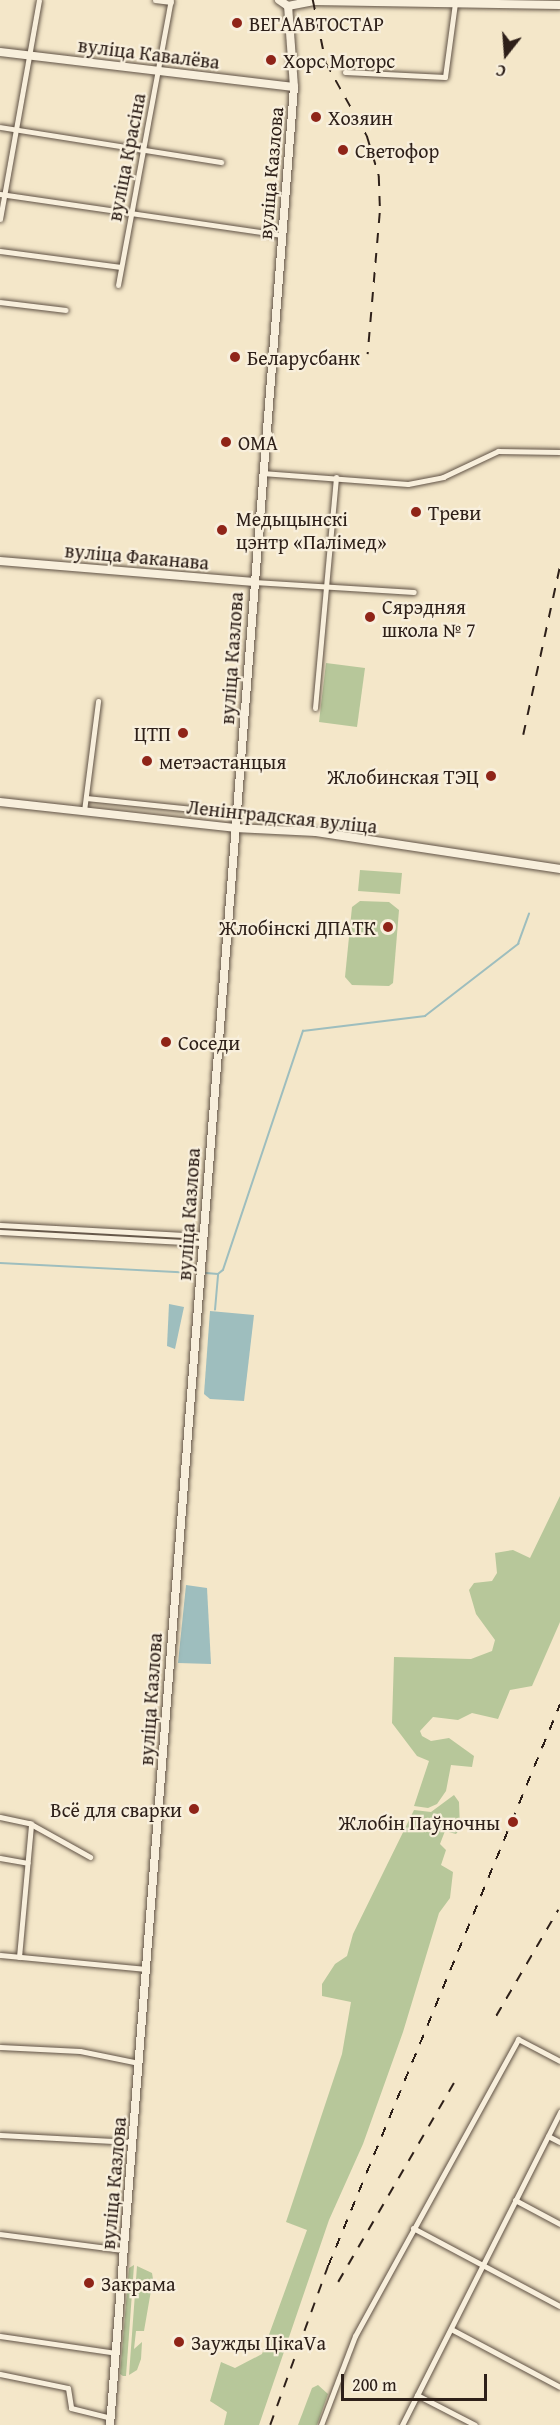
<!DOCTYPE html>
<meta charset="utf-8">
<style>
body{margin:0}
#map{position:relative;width:560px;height:2425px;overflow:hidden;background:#f4e7c9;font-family:"Gentium Book Plus",serif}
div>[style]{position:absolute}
.green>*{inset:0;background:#b7c79a}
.water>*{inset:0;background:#9ebebe}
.stream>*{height:1.5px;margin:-0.75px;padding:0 0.75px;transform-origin:0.75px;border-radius:0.75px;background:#9ebebe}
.roads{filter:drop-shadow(0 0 2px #605245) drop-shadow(0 0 2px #605245)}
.street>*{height:5px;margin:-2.5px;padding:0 2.5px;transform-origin:2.5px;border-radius:2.5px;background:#f8efdc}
.secondary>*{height:8px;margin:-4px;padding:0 4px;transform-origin:4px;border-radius:4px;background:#f8efdc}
.rail>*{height:1.5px;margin-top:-0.75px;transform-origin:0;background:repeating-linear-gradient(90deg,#2e2019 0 10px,transparent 0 20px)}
.dots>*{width:16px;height:16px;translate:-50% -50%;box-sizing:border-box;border:3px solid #f8efdc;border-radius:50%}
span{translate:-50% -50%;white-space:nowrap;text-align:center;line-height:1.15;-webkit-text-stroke:4.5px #f8efdc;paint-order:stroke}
.poi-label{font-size:20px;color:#2e2019}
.left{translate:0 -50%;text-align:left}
.right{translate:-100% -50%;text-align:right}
.street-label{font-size:20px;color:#2e2019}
.north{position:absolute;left:476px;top:24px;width:60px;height:60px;-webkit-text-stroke:4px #f8efdc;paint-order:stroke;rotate:197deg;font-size:16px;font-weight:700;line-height:24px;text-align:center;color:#2e2019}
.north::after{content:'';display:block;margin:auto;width:21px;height:27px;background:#2e2019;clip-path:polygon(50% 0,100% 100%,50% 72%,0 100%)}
.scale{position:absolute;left:341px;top:2374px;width:146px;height:27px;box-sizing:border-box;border:3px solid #2e2019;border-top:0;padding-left:8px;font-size:18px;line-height:21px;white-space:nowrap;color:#2e2019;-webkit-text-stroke:4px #f8efdc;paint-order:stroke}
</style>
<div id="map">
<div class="green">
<div style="clip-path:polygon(326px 663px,365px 668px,357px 727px,319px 722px)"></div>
<div style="clip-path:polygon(360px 870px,402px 873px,400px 894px,358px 891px)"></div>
<div style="clip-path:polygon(360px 901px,389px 902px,399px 910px,393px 983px,389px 986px,352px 985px,345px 977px,352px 907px)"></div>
<div style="clip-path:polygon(560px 1496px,560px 1622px,532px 1686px,510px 1690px,498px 1719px,472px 1713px,458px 1720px,433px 1717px,420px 1731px,422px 1736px,431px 1741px,449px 1738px,474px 1756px,472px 1767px,451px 1765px,446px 1791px,437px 1804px,428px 1808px,414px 1806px,429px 1761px,417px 1756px,392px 1723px,394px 1657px,471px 1659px,492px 1651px,495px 1640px,476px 1614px,469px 1590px,474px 1583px,492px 1581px,497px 1573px,495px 1553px,513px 1550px,530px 1558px)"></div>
<div style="clip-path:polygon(454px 1795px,459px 1802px,460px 1829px,456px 1834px,445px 1831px,440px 1844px,446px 1850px,441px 1865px,453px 1872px,450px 1898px,439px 1913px,403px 2032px,363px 2144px,329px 2220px,259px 2425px,224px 2425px,227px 2412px,210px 2401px,221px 2362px,235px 2368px,262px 2354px,307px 2230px,286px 2222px,342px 2054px,351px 2002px,322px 1996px,322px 1984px,335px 1964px,347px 1956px,353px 1934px,414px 1810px,431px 1812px)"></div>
<div style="clip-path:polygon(134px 2265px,126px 2376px,123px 2376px,120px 2374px,129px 2268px)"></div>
<div style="clip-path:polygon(137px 2266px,152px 2273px,153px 2279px,144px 2331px,136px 2331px,134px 2349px,142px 2342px,141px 2359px,137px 2370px,129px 2375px)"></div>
<div style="clip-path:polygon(318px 2385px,328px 2394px,317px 2425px,298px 2425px,312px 2388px)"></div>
</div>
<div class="water">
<div style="clip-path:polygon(169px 1304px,184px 1307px,175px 1349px,167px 1346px)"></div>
<div style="clip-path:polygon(210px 1311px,254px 1315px,244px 1401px,210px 1399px,204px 1394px)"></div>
<div style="clip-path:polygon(186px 1585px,207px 1588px,211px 1664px,178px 1663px)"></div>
</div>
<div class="stream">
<div style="left:0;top:1263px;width:180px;rotate:2.9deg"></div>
<div style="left:206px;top:1273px;width:12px;rotate:5deg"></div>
<div style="left:218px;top:1274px;width:6px;rotate:-39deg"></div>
<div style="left:223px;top:1270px;width:252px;rotate:-71.5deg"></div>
<div style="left:303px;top:1031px;width:123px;rotate:-7deg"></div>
<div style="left:425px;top:1016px;width:118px;rotate:-37.7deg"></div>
<div style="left:518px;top:944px;width:32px;rotate:-70deg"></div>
<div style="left:215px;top:1310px;width:35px;rotate:-85deg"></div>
</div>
<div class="roads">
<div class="street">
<div style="left:155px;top:0;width:16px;rotate:7deg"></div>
<div style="left:345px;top:72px;width:100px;rotate:2.9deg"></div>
<div style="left:445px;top:77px;width:75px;rotate:-82.3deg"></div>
<div style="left:0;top:127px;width:224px;rotate:9deg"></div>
<div style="left:0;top:194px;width:285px;rotate:8.3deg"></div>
<div style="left:0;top:219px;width:222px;rotate:-79.9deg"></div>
<div style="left:0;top:251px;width:122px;rotate:7.5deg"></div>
<div style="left:118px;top:285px;width:290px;rotate:-79.5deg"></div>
<div style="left:0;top:302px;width:66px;rotate:6.9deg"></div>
<div style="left:262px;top:473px;width:146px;rotate:4.3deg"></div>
<div style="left:408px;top:484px;width:36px;rotate:-11deg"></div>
<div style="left:443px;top:477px;width:61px;rotate:-25.3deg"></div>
<div style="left:498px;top:451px;width:62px;rotate:0.9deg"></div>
<div style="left:254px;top:582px;width:160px;rotate:3.6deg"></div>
<div style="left:315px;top:708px;width:232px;rotate:-84.8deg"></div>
<div style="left:86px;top:798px;width:117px;rotate:5.9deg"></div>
<div style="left:84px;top:811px;width:111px;rotate:-82.7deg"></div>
<div style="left:0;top:1225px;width:203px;rotate:3.1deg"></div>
<div style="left:0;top:1232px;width:202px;rotate:3.1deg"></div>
<div style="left:0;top:1817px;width:30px;rotate:12deg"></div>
<div style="left:29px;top:1823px;width:70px;rotate:29.1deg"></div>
<div style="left:0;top:1858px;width:28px;rotate:10deg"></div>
<div style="left:0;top:1955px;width:147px;rotate:5.5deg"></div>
<div style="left:19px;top:1957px;width:134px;rotate:-84.8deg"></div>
<div style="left:0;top:2047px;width:80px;rotate:2.9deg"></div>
<div style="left:80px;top:2051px;width:60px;rotate:11.5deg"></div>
<div style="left:0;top:2135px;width:132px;rotate:3deg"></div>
<div style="left:548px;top:2136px;width:13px;rotate:27deg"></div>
<div style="left:515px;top:2200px;width:51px;rotate:28.1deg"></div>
<div style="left:413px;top:2228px;width:166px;rotate:28deg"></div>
<div style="left:0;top:2234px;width:125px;rotate:7.4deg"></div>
<div style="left:451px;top:2329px;width:123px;rotate:28deg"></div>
<div style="left:0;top:2336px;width:117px;rotate:8.3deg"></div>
<div style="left:0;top:2374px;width:69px;rotate:11.6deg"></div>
<div style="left:68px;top:2388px;width:20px;rotate:81deg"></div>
<div style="left:71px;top:2408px;width:41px;rotate:14deg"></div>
<div style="left:417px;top:2395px;width:65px;rotate:27.3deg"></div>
<div style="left:321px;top:2425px;width:95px;rotate:-69.1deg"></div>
<div style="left:355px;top:2336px;width:339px;rotate:-61.2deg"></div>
<div style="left:518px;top:2039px;width:47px;rotate:27.6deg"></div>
<div style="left:402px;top:2425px;width:351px;rotate:-63.2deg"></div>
</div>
<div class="secondary">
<div style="left:279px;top:0;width:11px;rotate:34deg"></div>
<div style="left:288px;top:6px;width:25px;rotate:-11deg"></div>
<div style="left:313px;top:1px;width:247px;rotate:0.9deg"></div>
<div style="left:0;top:52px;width:296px;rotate:6.8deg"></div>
<div style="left:0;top:561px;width:255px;rotate:4.7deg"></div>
<div style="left:0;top:802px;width:236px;rotate:6.3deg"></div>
<div style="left:235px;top:828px;width:81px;rotate:2.8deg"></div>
<div style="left:316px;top:832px;width:247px;rotate:8.6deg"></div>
<div style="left:110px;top:2425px;width:2345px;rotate:-85.5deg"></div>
<div style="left:294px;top:87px;width:81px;rotate:-94.2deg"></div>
</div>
</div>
<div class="rail">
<div style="left:313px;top:0;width:64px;rotate:78.3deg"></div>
<div style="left:326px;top:63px;width:84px;rotate:60.7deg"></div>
<div style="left:367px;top:136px;width:42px;rotate:73.3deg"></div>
<div style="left:379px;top:176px;width:37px;rotate:88deg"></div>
<div style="left:380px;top:213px;width:142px;rotate:94.9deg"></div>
<div style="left:523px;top:735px;width:173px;rotate:-77.7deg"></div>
<div style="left:496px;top:2016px;width:123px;rotate:-59.7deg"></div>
<div style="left:338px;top:2282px;width:230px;rotate:-59.8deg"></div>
<div style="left:270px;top:2425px;width:169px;rotate:-70deg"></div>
<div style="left:328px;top:2266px;width:608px;rotate:-67.57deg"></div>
</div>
<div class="dots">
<div style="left:237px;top:23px;background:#8f2418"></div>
<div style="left:271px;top:60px;background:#8f2418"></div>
<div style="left:316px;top:117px;background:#8f2418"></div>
<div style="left:343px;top:150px;background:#8f2418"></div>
<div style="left:235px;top:357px;background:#8f2418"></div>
<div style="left:226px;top:442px;background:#8f2418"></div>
<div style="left:416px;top:512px;background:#8f2418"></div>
<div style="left:222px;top:530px;background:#8f2418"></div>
<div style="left:370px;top:617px;background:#8f2418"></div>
<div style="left:183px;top:733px;background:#8f2418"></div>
<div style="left:147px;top:761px;background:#8f2418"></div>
<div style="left:491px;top:776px;background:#8f2418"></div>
<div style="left:388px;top:927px;background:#8f2418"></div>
<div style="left:166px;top:1042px;background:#8f2418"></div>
<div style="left:194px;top:1809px;background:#8f2418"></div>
<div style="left:513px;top:1822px;background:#8f2418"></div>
<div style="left:89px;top:2283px;background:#8f2418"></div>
<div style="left:179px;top:2342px;background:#8f2418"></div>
</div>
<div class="poi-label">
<span class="left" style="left:249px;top:23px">ВЕГААВТОСТАР</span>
<span class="left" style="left:283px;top:60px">Хорс Моторс</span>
<span class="left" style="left:328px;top:117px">Хозяин</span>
<span class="left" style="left:355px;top:150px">Светофор</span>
<span class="left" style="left:247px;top:357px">Беларусбанк</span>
<span class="left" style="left:238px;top:442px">ОМА</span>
<span class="left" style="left:428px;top:512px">Треви</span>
<span class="left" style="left:236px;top:530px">Медыцынскі<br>цэнтр «Палімед»</span>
<span class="left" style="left:382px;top:618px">Сярэдняя<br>школа № 7</span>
<span class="right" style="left:171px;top:733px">ЦТП</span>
<span class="left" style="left:159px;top:761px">метэастанцыя</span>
<span class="right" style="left:479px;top:776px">Жлобинская ТЭЦ</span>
<span class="right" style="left:376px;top:927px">Жлобінскі ДПАТК</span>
<span class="left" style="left:178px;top:1042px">Соседи</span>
<span class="right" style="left:182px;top:1809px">Всё для сварки</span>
<span class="right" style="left:500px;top:1822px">Жлобін Паўночны</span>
<span class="left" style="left:101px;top:2283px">Закрама</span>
<span class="left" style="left:191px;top:2342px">Заужды ЦікаVа</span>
</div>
<div class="street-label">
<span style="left:149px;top:53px;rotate:7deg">вуліца Кавалёва</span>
<span style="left:126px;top:157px;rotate:-79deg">вуліца Красіна</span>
<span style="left:270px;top:173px;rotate:-85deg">вуліца Казлова</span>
<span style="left:137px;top:556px;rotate:5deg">вуліца Факанава</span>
<span style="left:231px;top:658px;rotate:-86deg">вуліца Казлова</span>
<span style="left:282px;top:816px;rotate:6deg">Ленінградская вуліца</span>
<span style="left:188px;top:1214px;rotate:-86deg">вуліца Казлова</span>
<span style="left:150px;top:1699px;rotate:-86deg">вуліца Казлова</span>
<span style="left:113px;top:2183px;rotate:-85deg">вуліца Казлова</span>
</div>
<div class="north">С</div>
<div class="scale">200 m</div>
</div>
